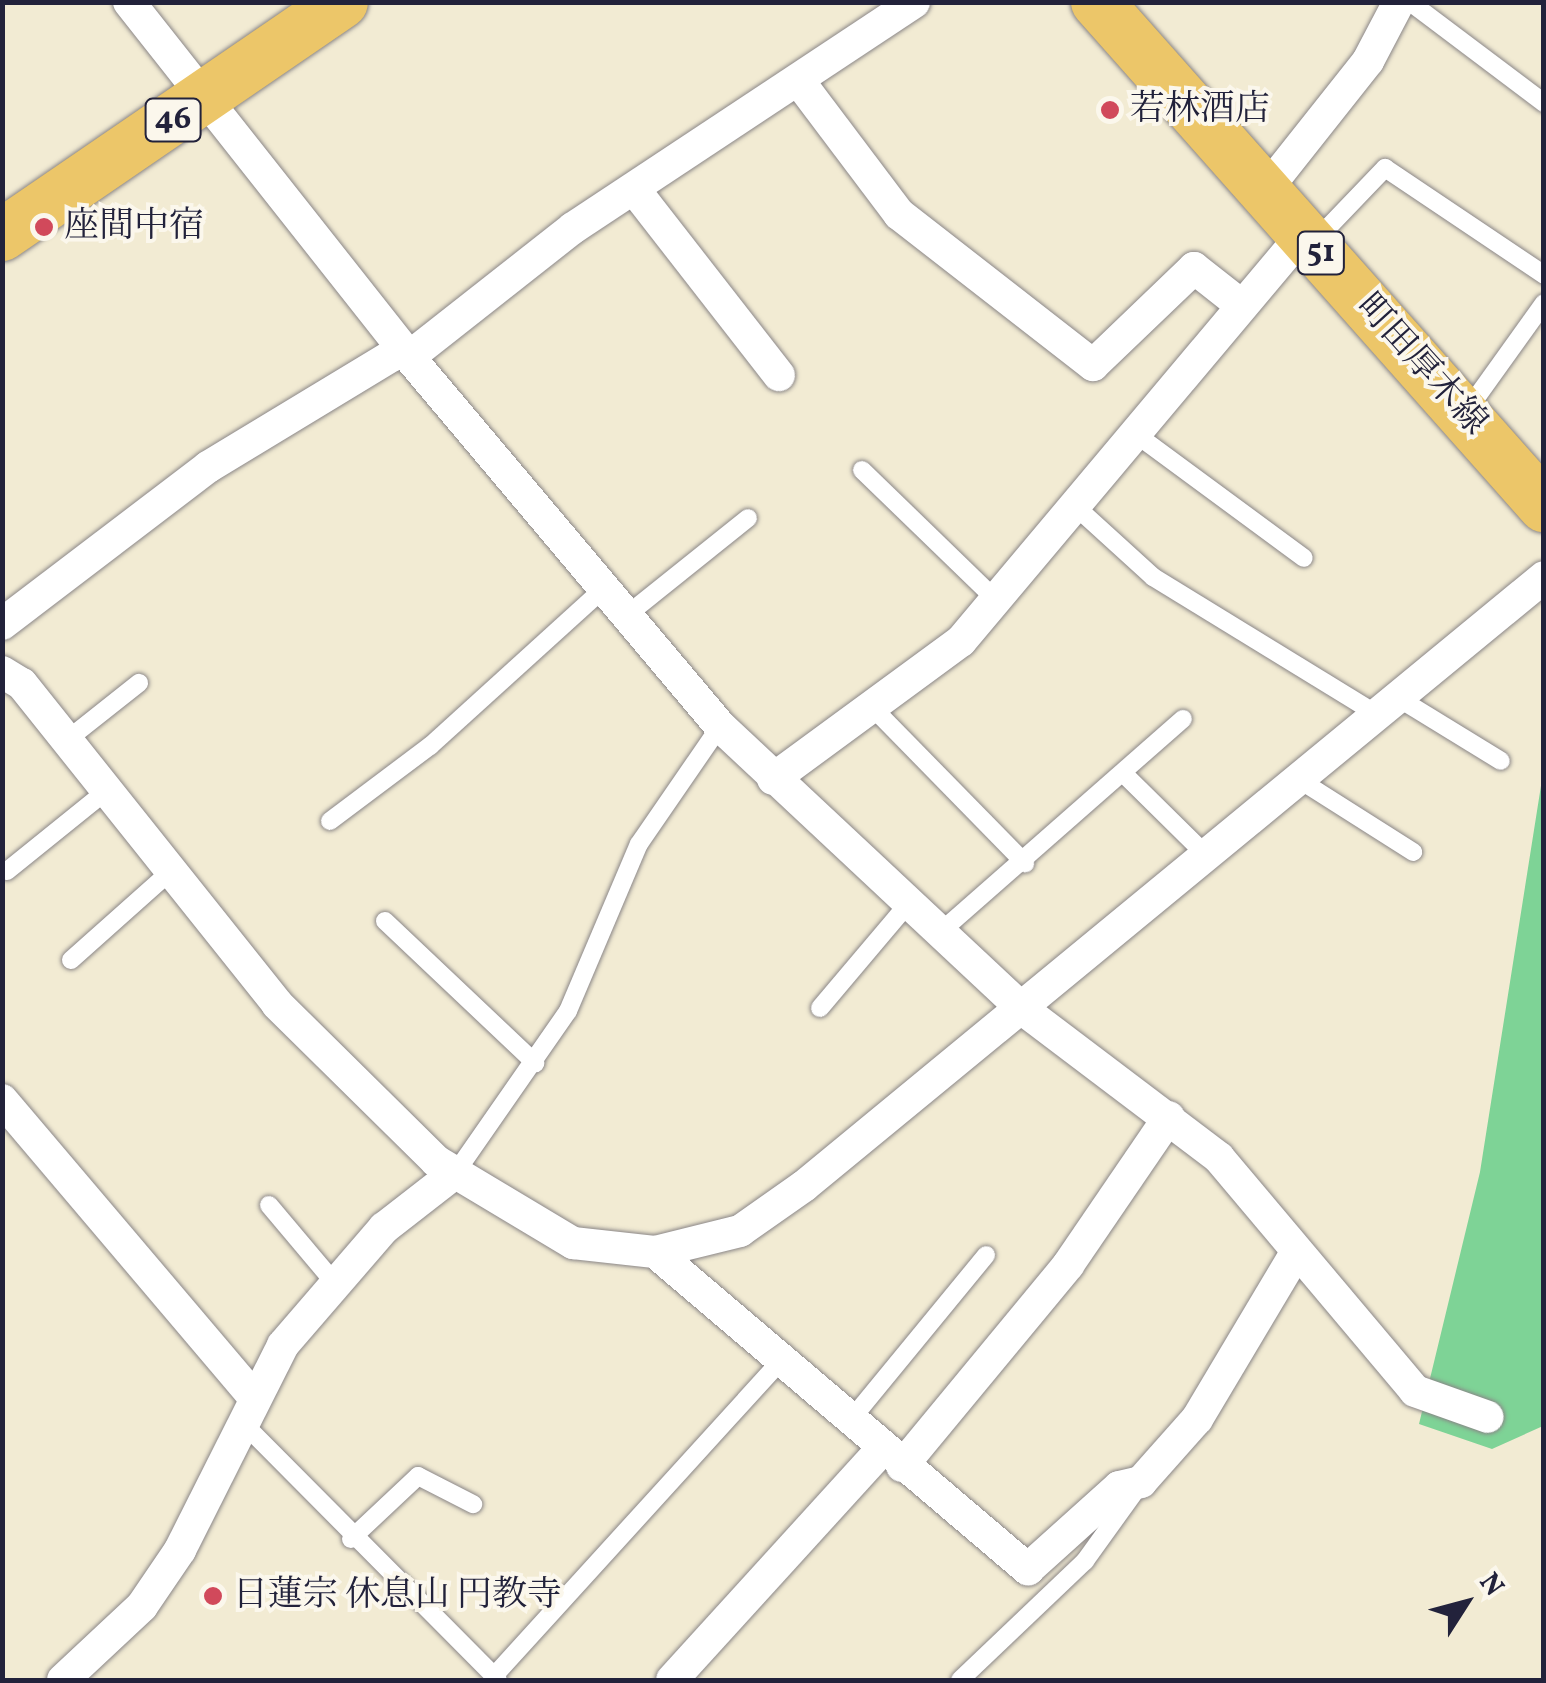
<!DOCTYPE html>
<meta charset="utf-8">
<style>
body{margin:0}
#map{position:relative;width:1546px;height:1683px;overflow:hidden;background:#f2ebd3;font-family:Vollkorn,"Noto Serif JP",serif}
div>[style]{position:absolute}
.green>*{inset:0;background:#7ed396}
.roads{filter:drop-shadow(0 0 2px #8a8687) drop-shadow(0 0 2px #8a8687)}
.lane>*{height:18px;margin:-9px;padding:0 9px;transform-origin:9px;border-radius:9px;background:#fff}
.street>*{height:32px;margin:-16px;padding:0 16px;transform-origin:16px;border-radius:16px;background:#fff}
.primary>*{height:52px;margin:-26px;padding:0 26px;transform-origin:26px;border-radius:26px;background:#ecc669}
.dots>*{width:28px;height:28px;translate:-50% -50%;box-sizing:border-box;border:5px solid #fbf7ec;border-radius:50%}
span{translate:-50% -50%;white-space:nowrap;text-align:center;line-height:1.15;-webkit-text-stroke:8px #fbf7ec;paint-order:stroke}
.shield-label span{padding:2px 8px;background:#fbf7ec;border:2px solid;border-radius:8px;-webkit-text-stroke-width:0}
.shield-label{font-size:32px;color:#22223b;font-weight:700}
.poi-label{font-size:35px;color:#22223b}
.left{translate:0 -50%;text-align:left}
.street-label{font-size:35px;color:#22223b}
.frame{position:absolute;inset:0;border:5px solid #22223b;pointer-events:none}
.north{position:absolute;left:1416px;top:1553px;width:100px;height:100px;-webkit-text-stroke:8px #fbf7ec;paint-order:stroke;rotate:54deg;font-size:28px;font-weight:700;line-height:40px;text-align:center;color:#22223b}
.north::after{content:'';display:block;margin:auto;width:35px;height:45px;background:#22223b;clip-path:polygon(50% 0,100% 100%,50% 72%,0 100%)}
</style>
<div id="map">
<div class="green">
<div style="clip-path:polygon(1543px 773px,1543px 1426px,1492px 1449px,1419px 1424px,1480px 1172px)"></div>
</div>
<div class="roads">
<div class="lane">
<div style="left:1410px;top:2px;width:168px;rotate:37deg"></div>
<div style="left:1316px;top:240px;width:100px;rotate:-46.2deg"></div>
<div style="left:1385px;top:168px;width:192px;rotate:33.9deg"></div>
<div style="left:1466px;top:412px;width:134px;rotate:-54.4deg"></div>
<div style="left:1133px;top:432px;width:212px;rotate:36.4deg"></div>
<div style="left:862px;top:470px;width:187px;rotate:44.1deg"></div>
<div style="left:1074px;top:505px;width:107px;rotate:42.3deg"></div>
<div style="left:1153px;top:577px;width:260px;rotate:31.5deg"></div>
<div style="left:627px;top:615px;width:155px;rotate:-38.7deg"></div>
<div style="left:1395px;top:696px;width:124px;rotate:31.5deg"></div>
<div style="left:872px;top:707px;width:219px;rotate:45.6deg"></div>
<div style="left:67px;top:740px;width:92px;rotate:-38.4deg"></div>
<div style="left:1126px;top:776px;width:110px;rotate:44.6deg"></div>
<div style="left:1295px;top:777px;width:140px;rotate:32.4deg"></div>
<div style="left:330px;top:821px;width:125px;rotate:-36.9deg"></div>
<div style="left:430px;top:746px;width:234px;rotate:-42.2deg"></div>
<div style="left:7px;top:871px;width:127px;rotate:-38.9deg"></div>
<div style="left:385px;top:921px;width:207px;rotate:43.4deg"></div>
<div style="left:938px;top:934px;width:326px;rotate:-41.3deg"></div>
<div style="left:71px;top:960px;width:134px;rotate:-41.7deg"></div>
<div style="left:820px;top:1008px;width:135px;rotate:-49.8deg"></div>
<div style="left:456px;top:1172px;width:196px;rotate:-55.2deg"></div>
<div style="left:568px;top:1011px;width:181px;rotate:-67deg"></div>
<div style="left:639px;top:844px;width:143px;rotate:-55.5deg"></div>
<div style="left:269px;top:1205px;width:99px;rotate:49.9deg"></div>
<div style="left:242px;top:1422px;width:363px;rotate:45.2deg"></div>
<div style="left:849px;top:1422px;width:216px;rotate:-50.6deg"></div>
<div style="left:351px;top:1539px;width:92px;rotate:-43.2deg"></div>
<div style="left:418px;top:1476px;width:62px;rotate:27deg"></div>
<div style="left:494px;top:1676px;width:420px;rotate:-47.7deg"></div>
<div style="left:960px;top:1680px;width:173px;rotate:-43.6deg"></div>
<div style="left:1085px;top:1561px;width:96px;rotate:-54.3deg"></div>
</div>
<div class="street">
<div style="left:129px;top:2px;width:446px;rotate:51.7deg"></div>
<div style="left:405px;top:352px;width:489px;rotate:49.9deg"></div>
<div style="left:720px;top:726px;width:412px;rotate:43.1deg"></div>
<div style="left:1021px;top:1008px;width:248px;rotate:37.1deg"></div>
<div style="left:1219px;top:1158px;width:304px;rotate:49.9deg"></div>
<div style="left:1415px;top:1391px;width:77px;rotate:19.6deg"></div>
<div style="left:801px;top:84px;width:163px;rotate:53deg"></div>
<div style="left:899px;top:214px;width:246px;rotate:37.9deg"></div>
<div style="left:1093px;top:365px;width:140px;rotate:-43.8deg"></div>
<div style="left:1194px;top:268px;width:60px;rotate:38.2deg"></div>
<div style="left:634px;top:189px;width:236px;rotate:52.1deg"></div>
<div style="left:1265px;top:191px;width:166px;rotate:-51.6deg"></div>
<div style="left:1368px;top:61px;width:67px;rotate:-62.3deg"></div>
<div style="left:2px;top:624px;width:259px;rotate:-37.3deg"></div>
<div style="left:208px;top:467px;width:216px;rotate:-31.2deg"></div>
<div style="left:393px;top:355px;width:25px;rotate:-11deg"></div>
<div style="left:418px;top:350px;width:197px;rotate:-38.2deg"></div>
<div style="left:573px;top:228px;width:409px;rotate:-33.5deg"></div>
<div style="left:2px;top:672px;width:23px;rotate:31deg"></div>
<div style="left:22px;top:684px;width:409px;rotate:51.4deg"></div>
<div style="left:277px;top:1004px;width:223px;rotate:44.6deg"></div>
<div style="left:436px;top:1161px;width:160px;rotate:30.9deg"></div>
<div style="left:573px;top:1243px;width:82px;rotate:6.3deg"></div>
<div style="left:655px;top:1252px;width:88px;rotate:-13.9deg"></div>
<div style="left:740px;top:1231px;width:78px;rotate:-35.1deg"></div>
<div style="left:804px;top:1186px;width:958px;rotate:-39.45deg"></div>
<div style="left:773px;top:779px;width:233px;rotate:-36.3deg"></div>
<div style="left:961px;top:641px;width:532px;rotate:-49.96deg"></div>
<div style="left:2px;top:1100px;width:388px;rotate:49.7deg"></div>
<div style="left:655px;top:1252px;width:490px;rotate:40.4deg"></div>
<div style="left:1028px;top:1569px;width:122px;rotate:-42deg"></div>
<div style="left:1119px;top:1487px;width:23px;rotate:-13deg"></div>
<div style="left:1141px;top:1482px;width:84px;rotate:-48.4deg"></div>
<div style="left:1197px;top:1419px;width:190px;rotate:-59.2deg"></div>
<div style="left:902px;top:1466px;width:261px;rotate:-50.4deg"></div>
<div style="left:1068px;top:1265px;width:179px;rotate:-55.7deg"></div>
<div style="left:63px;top:1680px;width:108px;rotate:-43.1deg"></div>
<div style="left:142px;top:1606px;width:68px;rotate:-55.8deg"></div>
<div style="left:180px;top:1550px;width:229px;rotate:-63.3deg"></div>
<div style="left:283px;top:1345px;width:155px;rotate:-49.2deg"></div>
<div style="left:384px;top:1228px;width:91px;rotate:-37.9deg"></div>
<div style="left:672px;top:1680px;width:311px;rotate:-47.7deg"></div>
</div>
<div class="primary">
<div style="left:1097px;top:2px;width:674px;rotate:48.43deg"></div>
<div style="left:2px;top:235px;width:412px;rotate:-34.4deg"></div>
</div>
</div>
<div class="dots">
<div style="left:1110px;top:110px;background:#d1495b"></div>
<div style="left:44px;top:227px;background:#d1495b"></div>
<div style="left:213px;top:1596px;background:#d1495b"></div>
</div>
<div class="shield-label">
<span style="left:173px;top:120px">46</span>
<span style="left:1321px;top:253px">51</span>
</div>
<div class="poi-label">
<span class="left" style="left:1130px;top:110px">若林酒店</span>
<span class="left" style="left:64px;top:227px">座間中宿</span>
<span class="left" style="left:233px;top:1596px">日蓮宗 休息山 円教寺</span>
</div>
<div class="street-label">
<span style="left:1421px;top:365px;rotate:48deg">町田厚木線</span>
</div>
<div class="frame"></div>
<div class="north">N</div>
</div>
